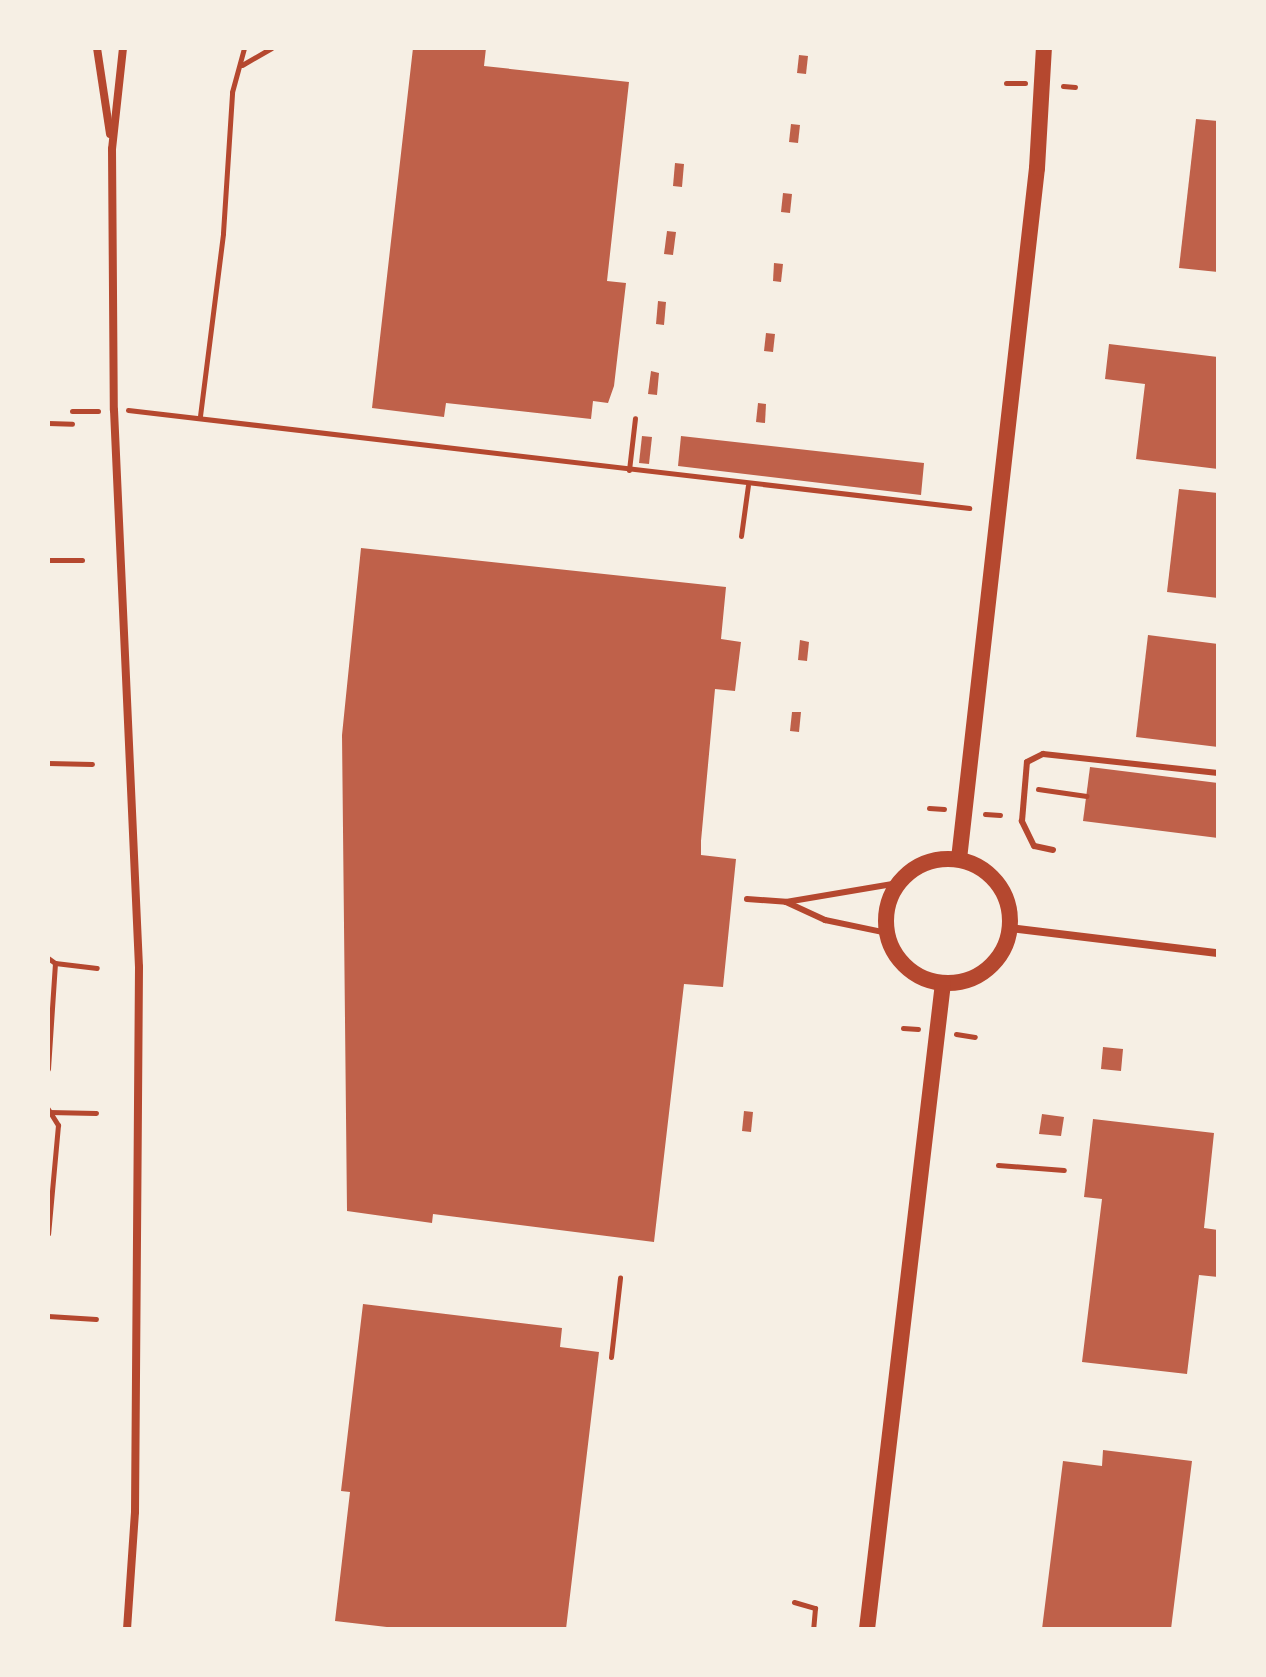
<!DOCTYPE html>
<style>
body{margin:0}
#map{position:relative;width:1266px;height:1677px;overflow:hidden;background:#f6efe4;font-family:"Source Sans 3",sans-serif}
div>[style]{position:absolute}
.building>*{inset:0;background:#bf614a}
.path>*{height:5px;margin:-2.5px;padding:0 2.5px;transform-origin:2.5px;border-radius:2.5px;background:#b5482f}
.service>*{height:6px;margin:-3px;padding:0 3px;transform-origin:3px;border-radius:3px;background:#b5482f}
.minor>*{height:8px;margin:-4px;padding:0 4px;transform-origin:4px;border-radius:4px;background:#b5482f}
.secondary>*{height:16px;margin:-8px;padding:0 8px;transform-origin:8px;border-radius:8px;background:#b5482f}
.secondary>.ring{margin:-8px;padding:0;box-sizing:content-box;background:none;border:16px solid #b5482f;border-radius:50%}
span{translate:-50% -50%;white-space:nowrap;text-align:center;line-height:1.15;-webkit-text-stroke:8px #f6efe4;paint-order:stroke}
.frame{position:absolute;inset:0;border:50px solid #f6efe4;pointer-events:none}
</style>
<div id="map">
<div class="building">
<div style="clip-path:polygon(413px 48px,486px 48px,484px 66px,629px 82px,607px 281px,626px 283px,614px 386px,608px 403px,593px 401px,591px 419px,446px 403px,444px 417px,372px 408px)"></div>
<div style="clip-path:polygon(799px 55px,808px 56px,806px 74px,797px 73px)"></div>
<div style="clip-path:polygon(1196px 119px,1218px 121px,1218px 272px,1179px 268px)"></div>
<div style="clip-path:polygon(791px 124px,800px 125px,798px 143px,789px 142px)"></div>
<div style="clip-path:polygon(675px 163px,684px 164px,682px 187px,673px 186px)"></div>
<div style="clip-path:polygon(783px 193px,792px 194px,790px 213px,781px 212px)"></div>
<div style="clip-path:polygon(667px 231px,676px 232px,673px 255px,664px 254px)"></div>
<div style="clip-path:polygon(774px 263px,783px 264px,781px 282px,773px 281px)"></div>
<div style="clip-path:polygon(658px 301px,666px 302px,664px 325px,656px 324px)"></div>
<div style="clip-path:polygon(766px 333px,775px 334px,773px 352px,764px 351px)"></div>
<div style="clip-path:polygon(1109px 344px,1218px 357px,1218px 469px,1136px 459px,1145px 384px,1105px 379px)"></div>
<div style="clip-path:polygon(651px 371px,659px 373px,657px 395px,648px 394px)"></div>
<div style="clip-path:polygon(758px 403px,766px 404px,765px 423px,756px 422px)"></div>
<div style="clip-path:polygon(642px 436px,652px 437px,649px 464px,639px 463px)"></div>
<div style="clip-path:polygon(681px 436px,924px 463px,921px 495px,678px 466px)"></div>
<div style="clip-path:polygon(1179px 489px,1218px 493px,1218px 598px,1167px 592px)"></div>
<div style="clip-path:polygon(361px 548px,726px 587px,721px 639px,741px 642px,735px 691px,715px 689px,701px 841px,701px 855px,736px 859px,723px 987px,684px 984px,654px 1242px,433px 1214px,432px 1223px,347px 1211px,342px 735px)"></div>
<div style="clip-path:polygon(1148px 635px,1218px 644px,1218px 747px,1136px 737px)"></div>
<div style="clip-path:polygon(800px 640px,809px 642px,807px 661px,798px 660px)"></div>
<div style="clip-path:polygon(792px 712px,801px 712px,799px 732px,790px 731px)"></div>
<div style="clip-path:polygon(1090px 767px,1218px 783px,1218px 838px,1083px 821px)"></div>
<div style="clip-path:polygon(1103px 1047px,1123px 1049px,1121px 1071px,1101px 1069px)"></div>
<div style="clip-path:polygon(744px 1111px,753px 1112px,751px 1132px,742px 1131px)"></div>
<div style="clip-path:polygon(1042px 1114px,1064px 1117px,1061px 1136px,1039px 1134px)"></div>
<div style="clip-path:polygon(1093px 1119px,1214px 1133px,1204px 1228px,1218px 1230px,1218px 1277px,1199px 1275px,1187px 1374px,1082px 1362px,1102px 1199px,1084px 1197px)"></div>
<div style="clip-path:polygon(363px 1304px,562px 1328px,560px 1347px,599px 1352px,566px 1629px,404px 1629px,335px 1621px,350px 1492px,341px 1491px)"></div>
<div style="clip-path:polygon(1103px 1450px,1192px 1461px,1171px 1629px,1042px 1629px,1063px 1461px,1102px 1466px)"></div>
</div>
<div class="path">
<div style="left:242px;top:65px;width:34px;rotate:-30deg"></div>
<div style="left:1006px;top:83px;width:19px"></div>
<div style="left:1063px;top:86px;width:12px;rotate:5deg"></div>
<div style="left:128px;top:410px;width:847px;rotate:6.65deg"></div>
<div style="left:72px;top:411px;width:26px"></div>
<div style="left:200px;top:416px;width:184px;rotate:-82.8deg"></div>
<div style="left:223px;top:233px;width:141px;rotate:-86.3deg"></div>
<div style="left:232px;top:92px;width:46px;rotate:-74.7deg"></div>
<div style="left:48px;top:423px;width:24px;rotate:2deg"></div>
<div style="left:629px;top:470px;width:52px;rotate:-83.4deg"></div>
<div style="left:741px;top:536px;width:51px;rotate:-82.2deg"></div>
<div style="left:48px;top:560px;width:34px"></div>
<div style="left:48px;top:763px;width:44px;rotate:1.3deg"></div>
<div style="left:1038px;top:789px;width:49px;rotate:8.3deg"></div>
<div style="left:929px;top:808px;width:15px;rotate:4deg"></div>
<div style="left:985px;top:814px;width:15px;rotate:4deg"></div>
<div style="left:48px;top:958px;width:9px;rotate:36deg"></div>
<div style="left:55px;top:963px;width:106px;rotate:93.8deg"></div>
<div style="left:55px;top:963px;width:42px;rotate:6.8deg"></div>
<div style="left:903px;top:1028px;width:15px;rotate:4deg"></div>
<div style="left:956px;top:1034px;width:19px;rotate:9deg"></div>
<div style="left:48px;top:1109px;width:19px;rotate:58deg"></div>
<div style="left:58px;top:1125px;width:109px;rotate:95.2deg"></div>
<div style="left:49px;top:1112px;width:47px;rotate:1.2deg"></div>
<div style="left:998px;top:1165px;width:66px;rotate:4.3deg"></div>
<div style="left:48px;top:1316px;width:48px;rotate:3.6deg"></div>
<div style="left:611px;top:1357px;width:80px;rotate:-83.5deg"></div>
<div style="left:794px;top:1602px;width:22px;rotate:16deg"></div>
<div style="left:815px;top:1608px;width:21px;rotate:95deg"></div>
</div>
<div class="service">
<div style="left:1053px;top:850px;width:19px;rotate:-168deg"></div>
<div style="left:1034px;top:846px;width:28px;rotate:-116deg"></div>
<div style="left:1022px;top:821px;width:59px;rotate:-85.2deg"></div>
<div style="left:1027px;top:762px;width:18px;rotate:-27deg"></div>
<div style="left:1043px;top:754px;width:176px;rotate:6.2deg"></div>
<div style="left:747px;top:899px;width:39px;rotate:4deg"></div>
<div style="left:786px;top:902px;width:114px;rotate:-9.6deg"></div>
<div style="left:786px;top:902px;width:43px;rotate:24.8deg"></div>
<div style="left:825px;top:920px;width:63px;rotate:11.8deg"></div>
</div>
<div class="minor">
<div style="left:97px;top:48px;width:87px;rotate:81.4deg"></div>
<div style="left:123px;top:48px;width:102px;rotate:96.2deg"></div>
<div style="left:112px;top:149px;width:261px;rotate:89.6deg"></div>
<div style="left:114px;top:410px;width:558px;rotate:87.43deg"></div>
<div style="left:139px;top:967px;width:545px;rotate:90.42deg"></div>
<div style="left:135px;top:1512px;width:117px;rotate:93.9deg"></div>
<div style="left:1010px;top:928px;width:209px;rotate:6.9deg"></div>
</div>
<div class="secondary">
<div class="ring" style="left:886px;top:859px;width:108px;height:108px"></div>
<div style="left:959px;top:859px;width:695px;rotate:-83.56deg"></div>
<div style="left:1037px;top:168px;width:120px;rotate:-86.7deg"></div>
<div style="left:867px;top:1629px;width:650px;rotate:-83.29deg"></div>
</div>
<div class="frame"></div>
</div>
